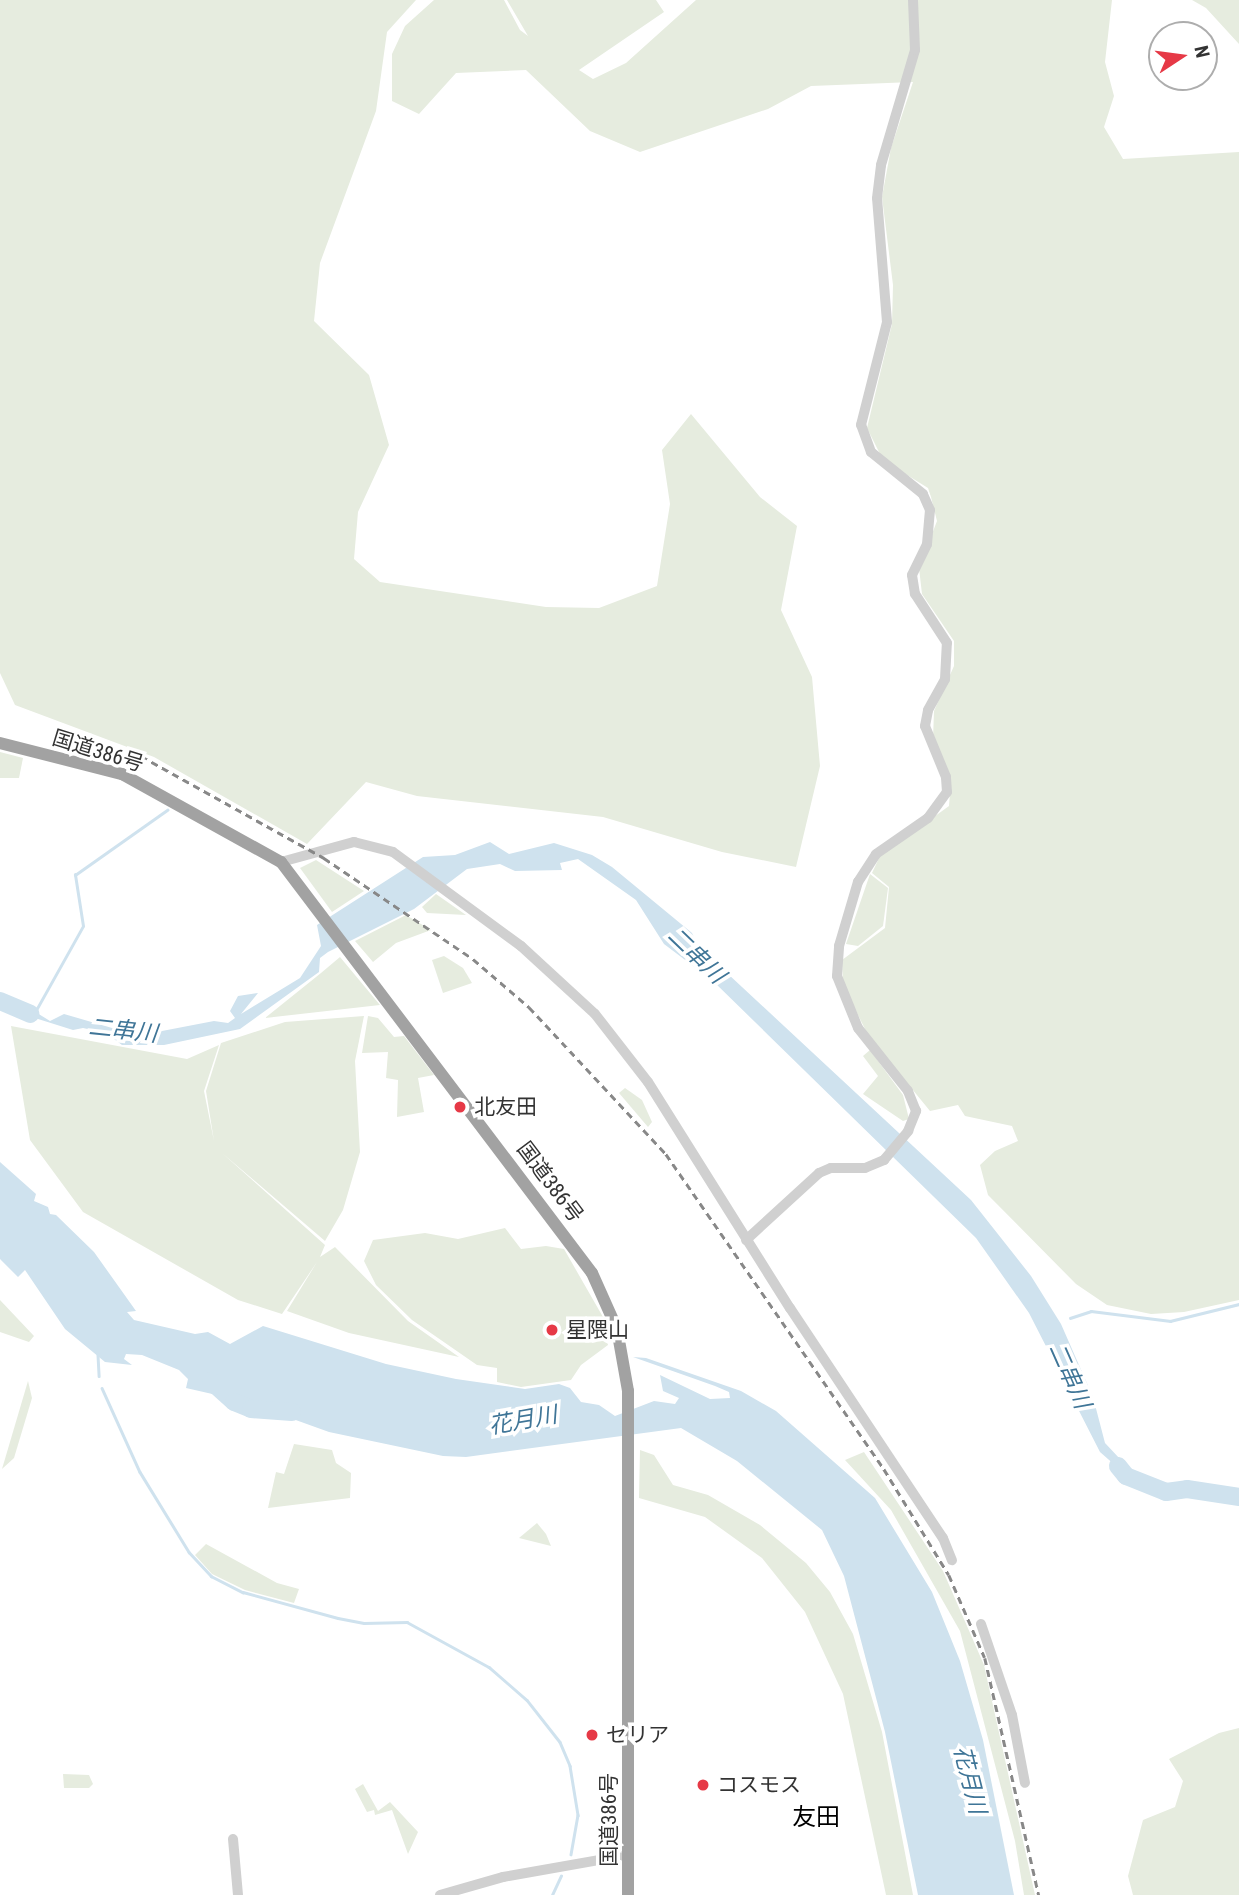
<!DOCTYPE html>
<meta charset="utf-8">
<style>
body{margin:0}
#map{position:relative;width:1239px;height:1895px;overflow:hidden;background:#fff;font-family:"Roboto Condensed","Noto Sans JP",sans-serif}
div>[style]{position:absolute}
.green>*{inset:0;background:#e6ecdf}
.water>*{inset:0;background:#cfe2ee}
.stream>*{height:2.5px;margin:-1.25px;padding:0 1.25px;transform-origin:1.25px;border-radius:1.25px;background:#cfe2ee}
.river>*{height:18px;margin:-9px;padding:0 9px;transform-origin:9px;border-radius:9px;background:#cfe2ee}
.tertiary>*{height:10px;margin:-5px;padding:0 5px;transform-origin:5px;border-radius:5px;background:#d0d0d0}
.trunk>*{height:12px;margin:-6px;padding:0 6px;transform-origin:6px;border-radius:6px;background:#a2a2a2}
.rail>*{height:2.5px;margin-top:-1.25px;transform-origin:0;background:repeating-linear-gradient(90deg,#888 0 7px,transparent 0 12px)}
.dots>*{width:19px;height:19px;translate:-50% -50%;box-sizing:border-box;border:4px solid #fff;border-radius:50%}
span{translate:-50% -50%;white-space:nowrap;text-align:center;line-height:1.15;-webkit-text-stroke:7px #fff;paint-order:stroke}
.street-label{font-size:21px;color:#333}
.poi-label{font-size:21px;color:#333}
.left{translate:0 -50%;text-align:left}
.water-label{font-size:23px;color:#3f7597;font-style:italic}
.quarter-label{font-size:24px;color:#000}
.north{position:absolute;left:1148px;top:21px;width:70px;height:70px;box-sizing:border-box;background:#fff;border:2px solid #adadad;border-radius:50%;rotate:77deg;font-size:19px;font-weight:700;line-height:28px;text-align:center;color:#333}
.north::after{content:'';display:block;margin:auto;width:24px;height:32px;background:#e63946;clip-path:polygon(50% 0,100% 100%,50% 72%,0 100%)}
</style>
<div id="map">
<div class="green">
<div style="clip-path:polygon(0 0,416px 0,387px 32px,376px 111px,320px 263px,314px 321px,369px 375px,389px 445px,358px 512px,354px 559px,380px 582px,546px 607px,599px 608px,657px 586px,670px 504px,662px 450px,691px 414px,760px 497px,797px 526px,781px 610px,812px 677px,820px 766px,796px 867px,722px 852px,603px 817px,417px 796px,366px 782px,307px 844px,154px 757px,15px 705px,0 673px)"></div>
<div style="clip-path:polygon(434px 0,504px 0,520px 30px,528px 36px,507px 0,656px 0,664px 12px,579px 70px,593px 79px,626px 63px,696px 0,1112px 0,1105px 62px,1114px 96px,1104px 127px,1123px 159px,1239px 152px,1239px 1300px,1184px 1312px,1151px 1314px,1107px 1305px,1076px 1284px,988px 1195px,980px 1165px,995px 1151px,1018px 1141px,1012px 1126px,965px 1116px,958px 1105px,930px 1111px,868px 1035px,843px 985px,842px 960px,885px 928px,889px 887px,872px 873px,880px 856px,949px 806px,951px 779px,933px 739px,934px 711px,954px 666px,954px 641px,922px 594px,919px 568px,937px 521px,931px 497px,928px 488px,883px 460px,867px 428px,892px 324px,893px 285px,882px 197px,891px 148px,913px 82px,811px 86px,768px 109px,640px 152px,590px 131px,526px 70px,456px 73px,419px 114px,392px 101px,392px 54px,405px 26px)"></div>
<div style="clip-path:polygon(1192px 0,1239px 0,1239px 44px,1206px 8px)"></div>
<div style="clip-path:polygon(0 752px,23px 758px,19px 778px,0 778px)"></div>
<div style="clip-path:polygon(316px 860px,364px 891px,332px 912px,300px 868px)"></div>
<div style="clip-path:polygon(870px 874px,888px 888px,883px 926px,858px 946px,846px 944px)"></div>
<div style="clip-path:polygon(436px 894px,466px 915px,427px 913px,422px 907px)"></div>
<div style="clip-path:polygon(406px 915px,431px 930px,396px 943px,373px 962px,355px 941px)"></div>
<div style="clip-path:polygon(444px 956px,463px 968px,472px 983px,443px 993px,432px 960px)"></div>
<div style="clip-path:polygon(340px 957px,380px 1005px,265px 1018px,321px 973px)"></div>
<div style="clip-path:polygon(364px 1016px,355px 1061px,360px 1152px,343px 1210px,325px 1241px,222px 1153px,325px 1245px,320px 1257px,335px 1247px,408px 1321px,459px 1357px,349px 1333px,287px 1311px,317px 1262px,282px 1314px,238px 1300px,83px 1212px,30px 1140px,11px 1026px,187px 1059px,219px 1045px,204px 1091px,214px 1141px,206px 1091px,221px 1043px,285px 1022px)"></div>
<div style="clip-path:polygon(368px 1016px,378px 1018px,394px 1037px,404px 1036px,434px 1075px,418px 1078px,424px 1112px,397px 1117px,398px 1080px,386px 1078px,388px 1052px,362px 1053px)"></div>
<div style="clip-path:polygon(870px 1050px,903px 1095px,909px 1119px,903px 1121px,863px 1094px,878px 1076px,863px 1056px)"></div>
<div style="clip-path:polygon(625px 1088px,642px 1100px,652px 1122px,648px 1127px,619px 1093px)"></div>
<div style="clip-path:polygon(505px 1228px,521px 1249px,546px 1246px,564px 1249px,603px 1317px,608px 1345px,581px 1365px,571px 1380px,521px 1387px,497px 1382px,497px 1368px,477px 1365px,412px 1320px,376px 1285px,364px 1261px,373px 1240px,425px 1233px,458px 1239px)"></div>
<div style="clip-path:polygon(0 1300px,34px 1336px,29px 1342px,0 1332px)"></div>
<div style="clip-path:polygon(28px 1381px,32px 1398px,14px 1458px,2px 1469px)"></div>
<div style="clip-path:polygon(294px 1444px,332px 1450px,336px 1463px,351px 1473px,350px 1498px,268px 1508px,276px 1472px,284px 1474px)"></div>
<div style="clip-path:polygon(640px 1450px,654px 1455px,673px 1485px,708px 1495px,760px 1525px,806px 1563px,830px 1592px,853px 1634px,882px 1732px,913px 1895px,886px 1895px,843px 1694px,805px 1612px,762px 1558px,705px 1517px,639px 1498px)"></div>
<div style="clip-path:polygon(864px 1452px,943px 1571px,984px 1665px,1035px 1895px,1024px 1895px,1015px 1841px,960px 1631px,891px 1510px,845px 1460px)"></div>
<div style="clip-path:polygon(537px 1523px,546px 1534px,551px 1546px,519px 1538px)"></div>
<div style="clip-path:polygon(206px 1544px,277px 1583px,299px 1589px,294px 1603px,245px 1590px,212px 1574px,195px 1555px)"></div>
<div style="clip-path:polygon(1239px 1728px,1239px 1895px,1133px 1895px,1128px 1876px,1143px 1820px,1175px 1807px,1183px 1781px,1169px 1759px,1219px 1733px)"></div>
<div style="clip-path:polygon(63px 1774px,89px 1775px,93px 1784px,89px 1788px,64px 1788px)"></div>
<div style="clip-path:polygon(363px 1784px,378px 1811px,390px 1802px,418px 1832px,408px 1854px,392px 1810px,375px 1815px,374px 1810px,367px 1812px,355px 1789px)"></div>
</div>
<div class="water">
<div style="clip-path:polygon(490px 842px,509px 854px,554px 843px,592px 855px,612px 867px,692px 933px,698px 946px,971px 1200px,1031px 1276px,1061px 1324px,1093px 1397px,1105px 1443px,1136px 1476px,1133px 1481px,1100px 1452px,1029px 1313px,976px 1238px,713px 981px,664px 944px,636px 900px,578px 859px,560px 863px,562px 870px,515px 871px,500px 864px,467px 869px,414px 909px,328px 952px,320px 958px,319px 972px,240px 1029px,164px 1045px,122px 1045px,106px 1033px,83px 1028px,73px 1030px,0 1007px,24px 1005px,0 990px,50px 1021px,64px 1014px,119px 1030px,162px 1031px,214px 1021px,228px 1023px,235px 1018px,230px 1011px,238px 996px,258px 993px,241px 1014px,300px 978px,321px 946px,317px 925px,423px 857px,455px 855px)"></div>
<div style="clip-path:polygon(0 1162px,36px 1194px,34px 1201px,48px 1207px,50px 1214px,56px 1215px,94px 1252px,136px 1311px,127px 1312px,134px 1320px,195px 1334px,208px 1332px,230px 1344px,263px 1326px,386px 1364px,456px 1379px,525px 1389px,559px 1384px,570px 1388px,581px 1402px,599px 1405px,615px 1416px,654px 1401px,675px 1404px,679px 1398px,663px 1391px,660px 1375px,710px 1399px,730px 1398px,729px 1392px,715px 1386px,633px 1357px,646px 1358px,741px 1391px,776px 1411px,875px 1498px,932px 1592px,960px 1661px,983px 1740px,1014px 1895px,918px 1895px,885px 1732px,844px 1576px,822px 1530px,737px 1461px,681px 1428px,466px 1457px,443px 1456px,329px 1432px,243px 1401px,186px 1388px,188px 1379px,179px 1370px,142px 1355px,126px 1354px,124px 1359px,132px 1365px,105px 1362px,65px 1329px,25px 1270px,18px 1277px,0 1259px)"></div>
</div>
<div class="stream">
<div style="left:35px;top:1012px;width:98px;rotate:-60.8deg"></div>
<div style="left:83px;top:926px;width:52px;rotate:-98.9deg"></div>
<div style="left:75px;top:875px;width:113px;rotate:-35.2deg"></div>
<div style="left:1070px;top:1318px;width:22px;rotate:-18deg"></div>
<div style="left:1091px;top:1311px;width:80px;rotate:7.2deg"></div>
<div style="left:1170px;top:1321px;width:71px;rotate:-13.8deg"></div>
<div style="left:98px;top:1355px;width:21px;rotate:87deg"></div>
<div style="left:102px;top:1388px;width:92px;rotate:65.7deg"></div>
<div style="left:140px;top:1472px;width:94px;rotate:58.5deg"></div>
<div style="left:189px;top:1552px;width:33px;rotate:47deg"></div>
<div style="left:211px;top:1576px;width:36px;rotate:27deg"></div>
<div style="left:243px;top:1592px;width:98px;rotate:15.3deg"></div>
<div style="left:338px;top:1618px;width:26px;rotate:11deg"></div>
<div style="left:364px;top:1623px;width:43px;rotate:-1.3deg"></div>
<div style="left:407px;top:1622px;width:94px;rotate:28.8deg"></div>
<div style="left:489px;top:1667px;width:50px;rotate:41deg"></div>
<div style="left:527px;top:1700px;width:53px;rotate:51.8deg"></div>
<div style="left:560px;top:1742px;width:26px;rotate:67deg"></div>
<div style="left:570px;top:1766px;width:50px;rotate:80.7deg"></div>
<div style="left:578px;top:1815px;width:40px;rotate:100deg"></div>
<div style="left:552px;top:1895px;width:21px;rotate:-65deg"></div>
</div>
<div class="river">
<div style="left:0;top:1001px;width:33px;rotate:23deg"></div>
<div style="left:211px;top:1381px;width:31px;rotate:42deg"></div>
<div style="left:234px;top:1402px;width:18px;rotate:22deg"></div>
<div style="left:251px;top:1409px;width:41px;rotate:4.2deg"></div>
<div style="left:1118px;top:1466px;width:13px;rotate:51deg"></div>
<div style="left:1126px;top:1476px;width:43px;rotate:21.8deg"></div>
<div style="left:1166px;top:1492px;width:21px;rotate:-8deg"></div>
<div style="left:1187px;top:1489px;width:53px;rotate:8.7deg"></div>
</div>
<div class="tertiary">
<div style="left:281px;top:862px;width:76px;rotate:-15.3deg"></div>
<div style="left:354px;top:842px;width:40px;rotate:14.4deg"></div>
<div style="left:393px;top:852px;width:159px;rotate:36.3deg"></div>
<div style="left:521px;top:946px;width:100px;rotate:42.6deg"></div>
<div style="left:595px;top:1014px;width:86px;rotate:52.1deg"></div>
<div style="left:648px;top:1082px;width:267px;rotate:57.9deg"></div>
<div style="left:790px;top:1308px;width:276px;rotate:56.4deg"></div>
<div style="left:943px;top:1538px;width:24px;rotate:68deg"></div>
<div style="left:746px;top:1240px;width:99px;rotate:-42.5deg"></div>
<div style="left:819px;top:1173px;width:13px;rotate:-23deg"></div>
<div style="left:831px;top:1168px;width:34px"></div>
<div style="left:865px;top:1168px;width:21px;rotate:-23deg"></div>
<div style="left:884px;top:1160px;width:38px;rotate:-50deg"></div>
<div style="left:908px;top:1131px;width:22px;rotate:-68deg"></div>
<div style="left:916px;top:1111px;width:22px;rotate:-112deg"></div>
<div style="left:908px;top:1091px;width:80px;rotate:-128.4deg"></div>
<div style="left:858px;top:1028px;width:56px;rotate:-112deg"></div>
<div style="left:837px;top:976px;width:30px;rotate:-86deg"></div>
<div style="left:839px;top:946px;width:67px;rotate:-73.5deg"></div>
<div style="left:858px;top:882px;width:33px;rotate:-57deg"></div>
<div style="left:876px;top:854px;width:63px;rotate:-34.7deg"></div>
<div style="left:928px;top:818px;width:32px;rotate:-54deg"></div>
<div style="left:947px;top:792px;width:15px;rotate:-94deg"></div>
<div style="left:946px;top:777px;width:55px;rotate:-112.4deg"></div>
<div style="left:925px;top:726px;width:16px;rotate:-79deg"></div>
<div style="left:928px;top:710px;width:35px;rotate:-61deg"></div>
<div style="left:945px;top:679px;width:36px;rotate:-87deg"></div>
<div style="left:947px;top:643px;width:59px;rotate:-123.1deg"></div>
<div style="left:915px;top:594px;width:19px;rotate:-99deg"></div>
<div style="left:912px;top:575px;width:34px;rotate:-64deg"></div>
<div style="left:927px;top:544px;width:34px;rotate:-85deg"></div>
<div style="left:930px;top:510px;width:17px;rotate:-114deg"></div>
<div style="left:923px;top:494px;width:67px;rotate:-141.1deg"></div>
<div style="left:871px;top:452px;width:29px;rotate:-110deg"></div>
<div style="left:861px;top:425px;width:106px;rotate:-75.8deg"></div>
<div style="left:887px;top:322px;width:124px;rotate:-94.6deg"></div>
<div style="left:877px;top:198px;width:33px;rotate:-83deg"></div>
<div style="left:881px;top:165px;width:120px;rotate:-73.5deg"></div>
<div style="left:915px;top:50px;width:50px;rotate:-92.3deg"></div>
<div style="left:981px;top:1624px;width:96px;rotate:71.2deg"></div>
<div style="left:1012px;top:1715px;width:69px;rotate:79.2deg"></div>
<div style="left:233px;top:1839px;width:56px;rotate:84.9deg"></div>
<div style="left:440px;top:1895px;width:66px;rotate:-15.9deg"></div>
<div style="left:503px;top:1877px;width:127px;rotate:-10deg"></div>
</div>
<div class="trunk">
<div style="left:0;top:743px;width:126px;rotate:14.3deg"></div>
<div style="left:122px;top:774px;width:182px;rotate:29deg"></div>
<div style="left:281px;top:862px;width:515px;rotate:52.89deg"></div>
<div style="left:592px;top:1273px;width:61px;rotate:65.9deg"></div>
<div style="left:617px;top:1329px;width:63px;rotate:79.9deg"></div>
<div style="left:628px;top:1391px;width:504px;rotate:90deg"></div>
</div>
<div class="rail">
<div style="left:141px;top:756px;width:210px;rotate:29.1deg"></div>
<div style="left:324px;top:858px;width:180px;rotate:34.1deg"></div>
<div style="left:473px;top:959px;width:74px;rotate:40.6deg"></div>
<div style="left:529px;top:1007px;width:201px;rotate:47deg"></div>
<div style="left:666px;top:1154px;width:383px;rotate:55.3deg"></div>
<div style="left:884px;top:1469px;width:124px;rotate:58.5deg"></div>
<div style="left:949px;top:1575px;width:90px;rotate:66.6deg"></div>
<div style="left:985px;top:1658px;width:243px;rotate:77.2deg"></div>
</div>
<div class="dots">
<div style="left:460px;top:1107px;background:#e63946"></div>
<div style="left:552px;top:1330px;background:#e63946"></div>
<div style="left:592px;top:1735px;background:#e63946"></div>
<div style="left:703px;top:1785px;background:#e63946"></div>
</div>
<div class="street-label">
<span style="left:98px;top:751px;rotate:17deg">国道386号</span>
<span style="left:550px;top:1182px;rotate:53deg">国道386号</span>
<span style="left:609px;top:1820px;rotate:-90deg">国道386号</span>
</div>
<div class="poi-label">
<span class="left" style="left:474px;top:1107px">北友田</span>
<span class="left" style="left:566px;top:1330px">星隈山</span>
<span class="left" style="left:606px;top:1735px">セリア</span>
<span class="left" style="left:717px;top:1785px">コスモス</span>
</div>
<div class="water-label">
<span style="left:696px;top:956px;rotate:44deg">二串川</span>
<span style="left:123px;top:1031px;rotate:6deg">二串川</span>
<span style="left:1069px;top:1376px;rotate:66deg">二串川</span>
<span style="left:523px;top:1421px;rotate:-10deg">花月川</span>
<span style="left:969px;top:1780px;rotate:76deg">花月川</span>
</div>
<div class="quarter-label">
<span style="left:816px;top:1818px">友田</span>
</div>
<div class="north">N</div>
</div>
